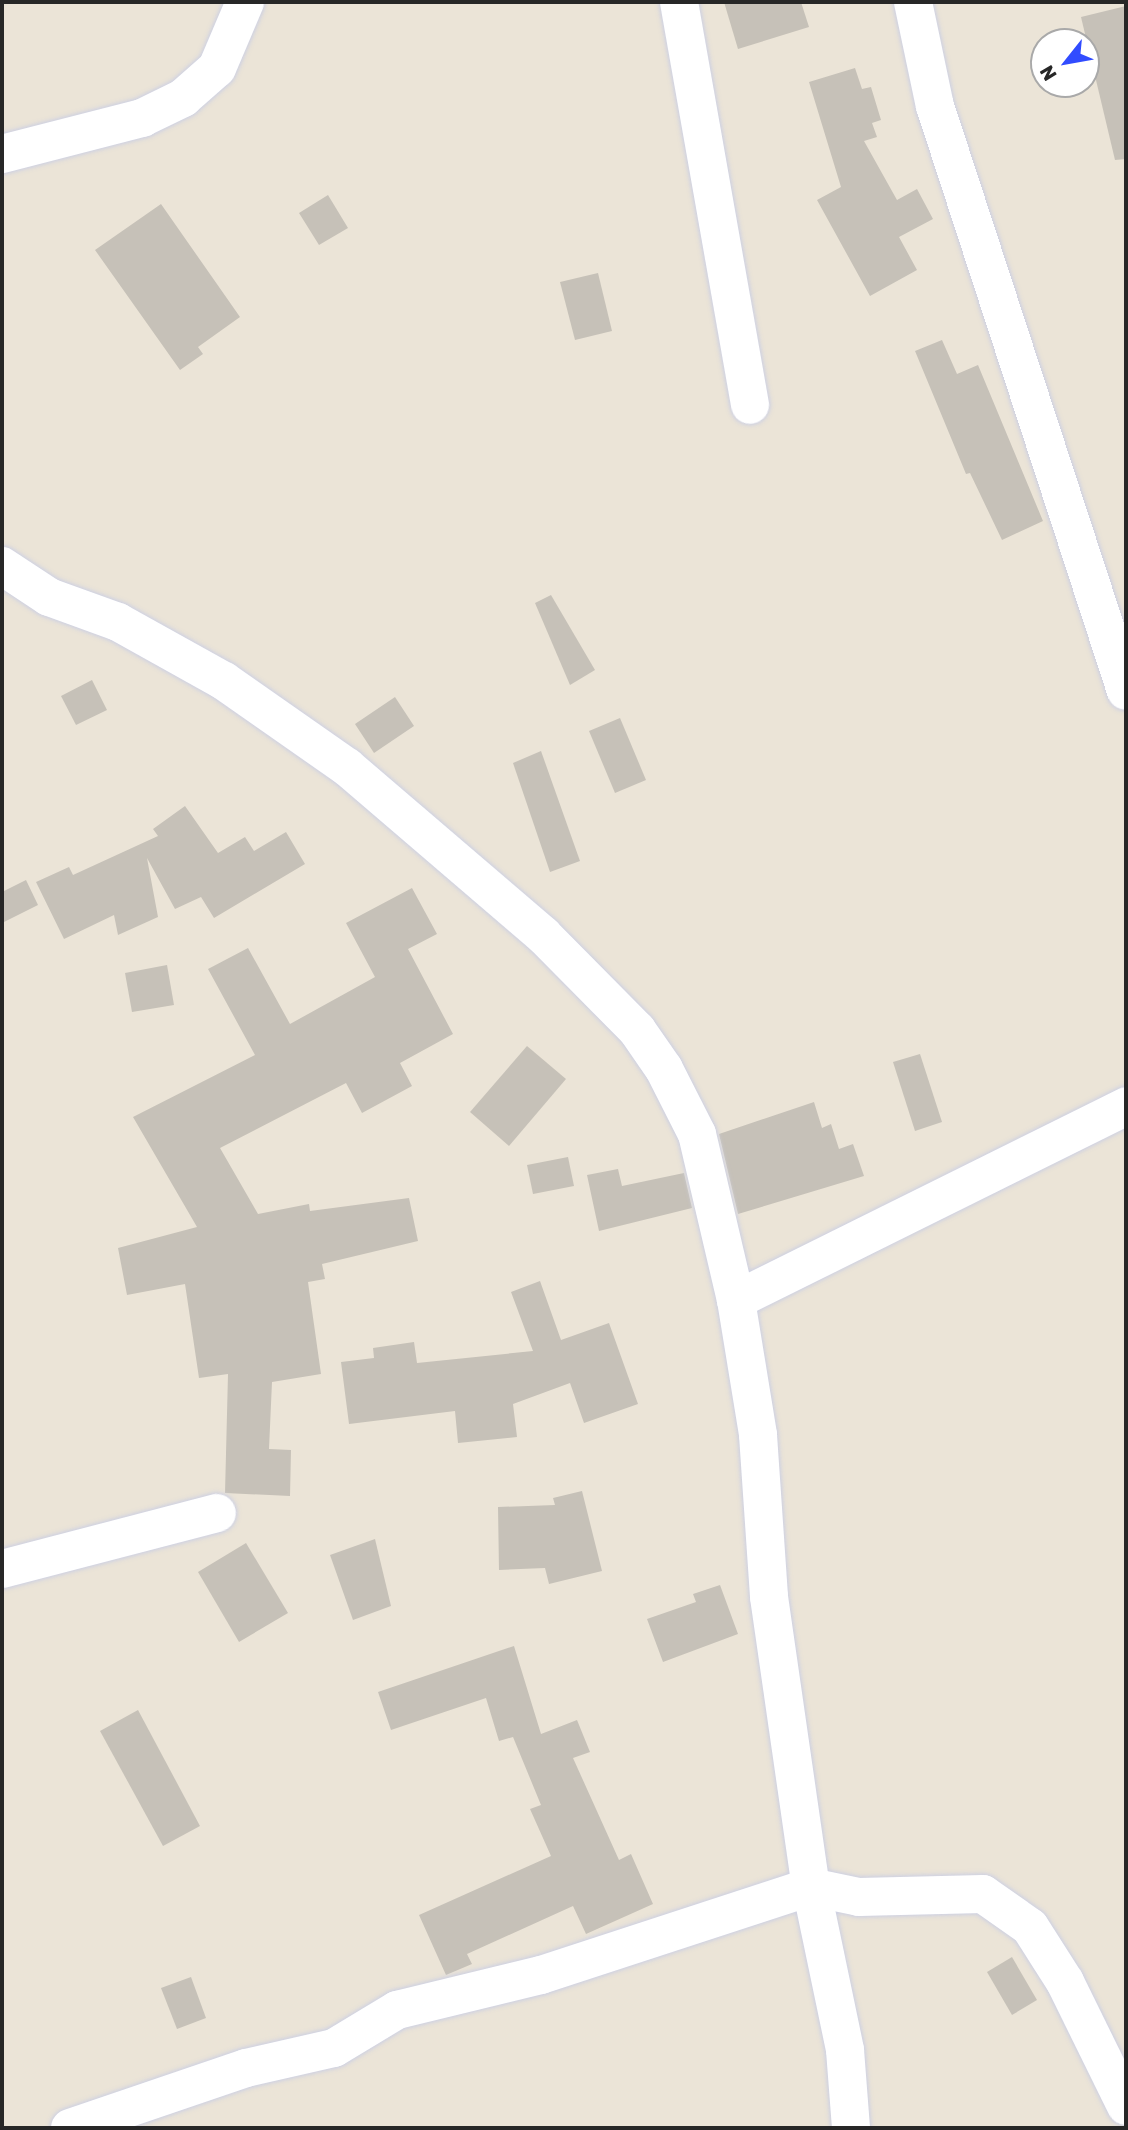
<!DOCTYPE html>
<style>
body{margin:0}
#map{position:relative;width:1128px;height:2130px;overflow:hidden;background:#ebe4d7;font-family:Rubik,sans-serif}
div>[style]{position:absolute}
.building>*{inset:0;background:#c6c1b8}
.roads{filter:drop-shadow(0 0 2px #cdd0e2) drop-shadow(0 0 2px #cdd0e2)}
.minor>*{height:38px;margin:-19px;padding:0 19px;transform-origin:19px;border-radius:19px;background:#fff}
span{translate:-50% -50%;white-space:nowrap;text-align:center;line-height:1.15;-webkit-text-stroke:5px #fff;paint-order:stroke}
.frame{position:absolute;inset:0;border:4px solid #272727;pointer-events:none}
.north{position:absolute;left:1030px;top:28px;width:70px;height:70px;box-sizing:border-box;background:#fff;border:2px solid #a9a9a9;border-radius:50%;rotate:239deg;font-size:19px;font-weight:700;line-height:28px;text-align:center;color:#272727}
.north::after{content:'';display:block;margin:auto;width:24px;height:32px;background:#314cff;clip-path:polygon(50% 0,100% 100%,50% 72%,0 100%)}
</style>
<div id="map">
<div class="building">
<div style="clip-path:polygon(724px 2px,801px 2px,809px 27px,738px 49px)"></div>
<div style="clip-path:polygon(1126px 6px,1126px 159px,1115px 160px,1081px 17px)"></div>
<div style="clip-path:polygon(855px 68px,862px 89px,871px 87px,881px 120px,872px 123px,877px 137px,864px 141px,897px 200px,917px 189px,933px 219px,899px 237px,917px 270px,870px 296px,817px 200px,841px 187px,809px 82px)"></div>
<div style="clip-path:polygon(328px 195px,348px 228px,319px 245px,299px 213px)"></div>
<div style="clip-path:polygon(161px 204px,240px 317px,198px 347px,203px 354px,180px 370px,95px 250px)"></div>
<div style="clip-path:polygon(598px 273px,612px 331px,575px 340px,560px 282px)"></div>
<div style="clip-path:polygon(942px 340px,957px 374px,978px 365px,1043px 521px,1002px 540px,970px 473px,966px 474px,915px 351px)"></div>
<div style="clip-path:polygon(551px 595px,595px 670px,570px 685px,535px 603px)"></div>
<div style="clip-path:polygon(92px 680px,107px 710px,76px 725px,61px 696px)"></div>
<div style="clip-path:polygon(395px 697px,414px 726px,374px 753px,355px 724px)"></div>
<div style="clip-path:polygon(620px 718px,646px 780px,615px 793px,589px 731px)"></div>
<div style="clip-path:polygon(541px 751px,580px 861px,550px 872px,513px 763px)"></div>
<div style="clip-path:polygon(185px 806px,218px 853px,245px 837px,254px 851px,286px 832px,305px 864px,214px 918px,201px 897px,175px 909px,147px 858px,158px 917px,118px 935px,114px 915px,64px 939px,36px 882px,69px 867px,73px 875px,158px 836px,153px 829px)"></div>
<div style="clip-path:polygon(26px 880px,38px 905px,2px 923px,2px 892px)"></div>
<div style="clip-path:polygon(412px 888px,437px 934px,408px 949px,453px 1034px,400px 1063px,412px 1086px,362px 1113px,346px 1083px,220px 1148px,258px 1214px,309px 1204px,310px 1211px,409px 1198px,418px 1241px,322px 1264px,325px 1279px,308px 1282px,321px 1374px,272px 1382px,269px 1449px,291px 1450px,290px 1496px,225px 1493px,228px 1374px,199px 1378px,185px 1284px,127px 1295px,118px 1248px,197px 1227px,133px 1117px,255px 1055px,208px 969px,248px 948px,290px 1024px,375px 977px,346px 923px)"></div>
<div style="clip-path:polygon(167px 965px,174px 1005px,132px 1012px,125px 973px)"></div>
<div style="clip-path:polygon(527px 1046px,566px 1079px,509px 1146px,470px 1112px)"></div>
<div style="clip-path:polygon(920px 1054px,942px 1122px,915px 1131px,893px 1062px)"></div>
<div style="clip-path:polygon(814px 1102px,822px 1128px,831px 1124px,839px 1149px,853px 1144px,864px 1176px,738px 1214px,719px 1134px)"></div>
<div style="clip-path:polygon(568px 1157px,574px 1186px,533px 1194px,527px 1165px)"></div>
<div style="clip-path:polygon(618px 1169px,622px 1186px,684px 1173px,692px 1208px,599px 1231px,587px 1175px)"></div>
<div style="clip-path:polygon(540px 1281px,561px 1340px,609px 1323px,638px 1404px,584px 1423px,570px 1383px,513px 1404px,517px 1437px,458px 1443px,455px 1411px,349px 1424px,341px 1362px,374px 1358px,373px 1348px,414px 1342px,417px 1363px,533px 1351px,511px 1292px)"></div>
<div style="clip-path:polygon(582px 1491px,602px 1571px,549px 1584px,545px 1568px,499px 1570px,498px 1507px,555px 1505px,553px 1498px)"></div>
<div style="clip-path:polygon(375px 1539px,391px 1606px,353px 1620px,330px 1555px)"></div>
<div style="clip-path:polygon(246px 1543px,288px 1613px,239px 1642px,198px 1572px)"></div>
<div style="clip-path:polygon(720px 1585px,738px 1634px,663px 1662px,647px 1619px,696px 1602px,693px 1594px)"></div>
<div style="clip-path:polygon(514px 1646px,541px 1734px,577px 1720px,590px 1752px,573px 1758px,619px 1860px,631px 1854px,653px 1904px,586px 1934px,573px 1906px,467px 1954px,472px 1964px,446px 1975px,419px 1915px,551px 1856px,530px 1809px,541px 1805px,513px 1737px,499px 1741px,486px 1698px,391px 1730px,378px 1692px)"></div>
<div style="clip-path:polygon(138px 1710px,200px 1826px,163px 1846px,100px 1731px)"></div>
<div style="clip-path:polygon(1012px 1957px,1037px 2000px,1012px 2015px,987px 1972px)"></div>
<div style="clip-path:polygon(191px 1977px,206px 2018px,177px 2029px,161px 1988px)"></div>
</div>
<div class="roads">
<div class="minor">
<div style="left:679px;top:2px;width:409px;rotate:80deg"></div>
<div style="left:913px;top:2px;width:106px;rotate:78.1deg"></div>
<div style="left:935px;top:106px;width:615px;rotate:71.92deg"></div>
<div style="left:2px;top:154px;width:145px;rotate:-14.4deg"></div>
<div style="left:142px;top:118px;width:46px;rotate:-26deg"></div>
<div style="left:183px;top:98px;width:45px;rotate:-41.4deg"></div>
<div style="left:217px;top:68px;width:72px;rotate:-67deg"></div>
<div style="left:2px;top:566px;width:56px;rotate:33.4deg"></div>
<div style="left:49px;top:597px;width:73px;rotate:19.9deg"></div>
<div style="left:118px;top:622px;width:121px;rotate:29.1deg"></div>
<div style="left:224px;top:681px;width:150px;rotate:35deg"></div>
<div style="left:347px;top:767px;width:258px;rotate:40.6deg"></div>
<div style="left:543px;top:935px;width:134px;rotate:45.3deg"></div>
<div style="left:637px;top:1030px;width:47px;rotate:55.3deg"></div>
<div style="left:664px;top:1069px;width:73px;rotate:63.1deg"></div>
<div style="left:697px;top:1134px;width:171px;rotate:76.8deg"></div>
<div style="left:736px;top:1300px;width:137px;rotate:80.7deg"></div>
<div style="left:758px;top:1435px;width:162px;rotate:86.1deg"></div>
<div style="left:769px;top:1597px;width:293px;rotate:81.8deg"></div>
<div style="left:811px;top:1887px;width:167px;rotate:78.2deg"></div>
<div style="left:845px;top:2050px;width:78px;rotate:85.6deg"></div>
<div style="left:736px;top:1300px;width:436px;rotate:-26.4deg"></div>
<div style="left:2px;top:1569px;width:222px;rotate:-14.6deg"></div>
<div style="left:70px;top:2128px;width:186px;rotate:-18.8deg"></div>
<div style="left:246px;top:2068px;width:90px;rotate:-12.8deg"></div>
<div style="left:334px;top:2048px;width:74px;rotate:-31.1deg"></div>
<div style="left:397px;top:2010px;width:148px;rotate:-13.7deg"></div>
<div style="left:541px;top:1975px;width:284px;rotate:-18.1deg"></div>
<div style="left:811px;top:1887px;width:49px;rotate:11.8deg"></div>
<div style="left:859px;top:1897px;width:124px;rotate:-1.4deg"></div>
<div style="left:983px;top:1894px;width:57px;rotate:35.1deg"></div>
<div style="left:1030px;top:1927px;width:65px;rotate:57.5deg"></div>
<div style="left:1065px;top:1982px;width:138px;rotate:63.8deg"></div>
</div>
</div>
<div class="frame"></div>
<div class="north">N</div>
</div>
